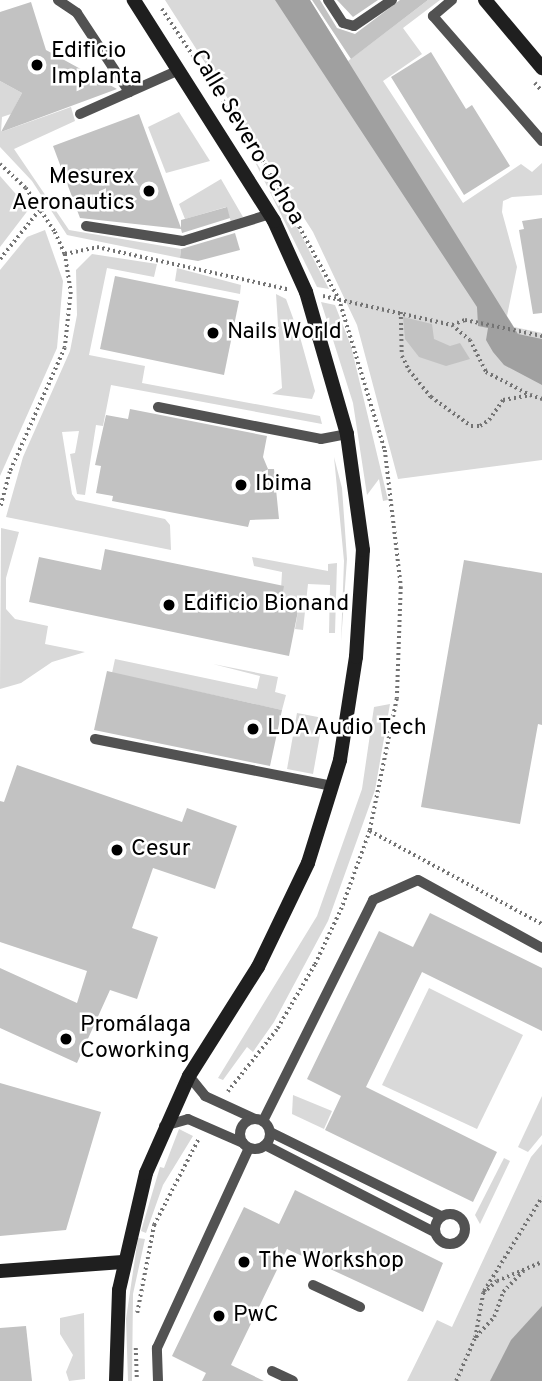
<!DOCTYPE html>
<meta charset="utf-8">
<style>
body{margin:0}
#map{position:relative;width:542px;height:1381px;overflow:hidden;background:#fff;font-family:Overpass,sans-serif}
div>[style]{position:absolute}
.green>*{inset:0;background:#d9d9d9}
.water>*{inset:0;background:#a0a0a0}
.building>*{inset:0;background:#c2c2c2}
.path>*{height:3.5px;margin-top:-1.75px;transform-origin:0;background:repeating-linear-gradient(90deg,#747474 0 2px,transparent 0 5.5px)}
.lane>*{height:10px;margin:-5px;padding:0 5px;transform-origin:5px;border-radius:5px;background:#525252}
.lane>.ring{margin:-5px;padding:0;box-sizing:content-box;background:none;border:10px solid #525252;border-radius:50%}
.secondary>*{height:14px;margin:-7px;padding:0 7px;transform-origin:7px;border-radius:7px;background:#1f1f1f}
.dots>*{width:19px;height:19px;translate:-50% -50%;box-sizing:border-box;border:4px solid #fff;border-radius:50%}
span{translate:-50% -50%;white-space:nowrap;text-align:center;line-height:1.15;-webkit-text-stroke:5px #fff;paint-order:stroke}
.poi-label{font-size:23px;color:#000}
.left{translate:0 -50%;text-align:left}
.right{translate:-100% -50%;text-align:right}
.street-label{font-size:23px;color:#000}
</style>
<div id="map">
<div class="green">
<div style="clip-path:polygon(165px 0,310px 0,348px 61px,428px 0,440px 0,403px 28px,422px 54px,383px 81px,463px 203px,521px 164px,532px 172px,542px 163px,542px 195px,512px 197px,503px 201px,502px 212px,517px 267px,507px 316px,514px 327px,542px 333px,542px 460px,398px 479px,357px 325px,313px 232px)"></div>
<div style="clip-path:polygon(0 81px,22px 93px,11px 114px,2px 117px,1px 132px,71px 107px,75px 121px,14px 149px,69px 230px,181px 249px,180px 258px,67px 235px,32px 181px,0 147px)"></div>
<div style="clip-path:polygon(179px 112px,210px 161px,166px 173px,148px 127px)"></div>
<div style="clip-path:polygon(251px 154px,299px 231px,329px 289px,317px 287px)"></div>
<div style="clip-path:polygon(0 176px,29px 209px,0 247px)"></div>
<div style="clip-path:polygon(221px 179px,243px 217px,231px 222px,226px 207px,185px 219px,179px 204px)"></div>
<div style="clip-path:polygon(45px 230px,63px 281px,57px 348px,0 476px,0 270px,27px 237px)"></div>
<div style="clip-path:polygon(92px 254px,157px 264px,154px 277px,107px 268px,89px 355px,145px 366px,142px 383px,320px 416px,322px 424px,111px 385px,103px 426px,96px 425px,85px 495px,77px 494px,70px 454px,75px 453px,79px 431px,62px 432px,72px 494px,76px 500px,165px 519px,170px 525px,171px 550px,6px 517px,23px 457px,70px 351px,77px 315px,76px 270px)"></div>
<div style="clip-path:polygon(177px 268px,241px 285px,240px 294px,175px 281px)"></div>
<div style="clip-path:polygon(276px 294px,286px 299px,300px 337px,315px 391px,312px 399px,272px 394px,282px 388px)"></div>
<div style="clip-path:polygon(321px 302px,335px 305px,351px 346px,388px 500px,383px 501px,379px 479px,367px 495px,353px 403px)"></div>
<div style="clip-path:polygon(334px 457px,342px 488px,347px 559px,341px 642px,344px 561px)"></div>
<div style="clip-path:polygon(1px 528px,19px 532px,6px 578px,6px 609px,15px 619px,48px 626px,45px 644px,85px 652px,52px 662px,21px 683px,0 689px)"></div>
<div style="clip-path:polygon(252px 557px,328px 571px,328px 564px,337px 563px,335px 633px,329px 633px,330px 585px,308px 584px,303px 630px,295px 629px,298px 611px,280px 607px,282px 572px,254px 566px)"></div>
<div style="clip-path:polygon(115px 659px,257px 689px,260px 676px,213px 664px,278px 677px,275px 692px,286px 695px,282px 710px,112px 673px)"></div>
<div style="clip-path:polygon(390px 704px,375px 790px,328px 921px,274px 1022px,253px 1052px,247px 1047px,223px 1080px,218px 1078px,317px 916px,362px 789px,374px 707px)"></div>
<div style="clip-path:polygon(297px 713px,323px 718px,313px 774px,287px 769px)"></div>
<div style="clip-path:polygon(429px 988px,523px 1035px,477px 1129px,382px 1085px)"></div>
<div style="clip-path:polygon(293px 1095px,332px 1111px,324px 1129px,292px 1114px)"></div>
<div style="clip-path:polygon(542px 1096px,542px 1135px,528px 1152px,518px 1147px)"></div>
<div style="clip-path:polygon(179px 1129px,193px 1136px,163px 1185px,146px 1233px,141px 1231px,160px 1167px,164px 1168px)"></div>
<div style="clip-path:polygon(542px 1144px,542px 1381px,407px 1381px,437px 1320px,452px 1327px,531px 1157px)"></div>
<div style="clip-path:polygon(504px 1158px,510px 1161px,480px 1224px,475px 1215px)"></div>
<div style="clip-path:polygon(138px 1238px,145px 1239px,133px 1294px,132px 1381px,128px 1381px,126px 1319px)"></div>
<div style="clip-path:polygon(84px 1313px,85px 1379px,69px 1381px,66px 1372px,73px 1355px,60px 1334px,60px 1318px)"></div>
</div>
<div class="water">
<div style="clip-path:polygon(275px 0,310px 0,518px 334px,542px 339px,542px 385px,504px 365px,493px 352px,486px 340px,488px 328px,478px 326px,477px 307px)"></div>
<div style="clip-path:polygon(542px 1306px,542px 1381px,490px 1381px,511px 1340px)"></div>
</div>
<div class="building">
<div style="clip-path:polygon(312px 0,320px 0,337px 28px,355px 34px,400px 0,428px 0,351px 59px)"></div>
<div style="clip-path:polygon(337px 0,378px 0,353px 17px)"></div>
<div style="clip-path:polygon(31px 2px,46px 50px,117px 89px,1px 132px,22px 93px,0 81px,0 12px)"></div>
<div style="clip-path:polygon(431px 52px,466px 109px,472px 105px,510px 166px,464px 195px,391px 77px)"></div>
<div style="clip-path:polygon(139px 114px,181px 228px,181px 220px,227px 207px,230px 218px,182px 233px,181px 229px,80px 218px,53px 146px)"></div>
<div style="clip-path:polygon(542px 218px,542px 313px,533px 314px,519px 230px,524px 229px,522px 221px)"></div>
<div style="clip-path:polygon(235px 233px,240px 250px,198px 261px,180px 258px,181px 249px)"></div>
<div style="clip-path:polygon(115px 276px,239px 301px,224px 375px,100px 349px)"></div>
<div style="clip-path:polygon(403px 317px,432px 324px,434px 339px,450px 346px,460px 343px,470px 359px,446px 366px,419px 357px,405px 339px)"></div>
<div style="clip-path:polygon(130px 409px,267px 436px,263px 457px,268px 469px,274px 469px,279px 519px,250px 520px,248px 527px,112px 501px,113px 496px,96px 493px,101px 466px,95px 465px,106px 415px,128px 419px)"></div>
<div style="clip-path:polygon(105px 549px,284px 586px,280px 607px,298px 611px,289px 656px,29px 602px,39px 557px,101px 570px)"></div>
<div style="clip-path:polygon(464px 560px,542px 573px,542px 725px,538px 724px,520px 824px,421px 807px)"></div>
<div style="clip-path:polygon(107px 671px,282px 710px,270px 766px,94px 730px)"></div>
<div style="clip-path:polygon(17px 765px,182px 822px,187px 808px,237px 826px,215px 889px,153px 868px,132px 928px,158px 937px,137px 999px,110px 990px,77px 1063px,0 1028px,0 968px,77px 1003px,87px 971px,0 942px,0 801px,4px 802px)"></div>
<div style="clip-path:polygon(430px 913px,542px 968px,542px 1031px,422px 972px,366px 1087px,497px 1152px,473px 1202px,325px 1130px,341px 1096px,307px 1079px,379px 931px,413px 947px)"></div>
<div style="clip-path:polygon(0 1083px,101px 1112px,66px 1230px,0 1236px)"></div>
<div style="clip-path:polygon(295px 1190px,443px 1263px,423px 1312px,287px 1249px,231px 1365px,264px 1381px,202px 1381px,206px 1373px,172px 1356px,244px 1207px,279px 1224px)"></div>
<div style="clip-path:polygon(26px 1326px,32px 1381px,0 1381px,0 1328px)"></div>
</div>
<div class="path">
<div style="left:162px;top:9px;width:186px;rotate:56.4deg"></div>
<div style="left:265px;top:164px;width:154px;rotate:61.3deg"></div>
<div style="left:339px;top:299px;width:158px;rotate:73.1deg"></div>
<div style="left:385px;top:450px;width:138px;rotate:83.3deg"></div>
<div style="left:401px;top:587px;width:112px;rotate:92deg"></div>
<div style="left:397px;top:699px;width:135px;rotate:101.6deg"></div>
<div style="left:370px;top:831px;width:82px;rotate:110deg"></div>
<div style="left:342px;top:908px;width:63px;rotate:115.3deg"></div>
<div style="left:315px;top:965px;width:75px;rotate:120.3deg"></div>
<div style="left:277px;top:1030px;width:79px;rotate:128.3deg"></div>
<div style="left:535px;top:83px;width:11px;rotate:49deg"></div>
<div style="left:0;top:164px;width:35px;rotate:43deg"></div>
<div style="left:26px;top:188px;width:53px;rotate:56.6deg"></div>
<div style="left:55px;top:232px;width:24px;rotate:66deg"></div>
<div style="left:65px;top:254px;width:38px;rotate:81deg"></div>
<div style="left:71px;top:292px;width:56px;rotate:96.1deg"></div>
<div style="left:65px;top:348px;width:136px;rotate:113.9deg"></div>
<div style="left:10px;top:472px;width:38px;rotate:105deg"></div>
<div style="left:65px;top:254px;width:33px;rotate:-12deg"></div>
<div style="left:97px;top:247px;width:195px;rotate:12.5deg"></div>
<div style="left:0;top:259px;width:65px;rotate:-51.2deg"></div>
<div style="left:323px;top:296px;width:132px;rotate:12.7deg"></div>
<div style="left:452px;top:325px;width:14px;rotate:-21deg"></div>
<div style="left:465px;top:320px;width:79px;rotate:11.7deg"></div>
<div style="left:401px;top:312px;width:44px;rotate:88.7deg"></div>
<div style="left:402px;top:356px;width:16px;rotate:63deg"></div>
<div style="left:409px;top:370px;width:35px;rotate:51deg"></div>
<div style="left:431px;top:397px;width:49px;rotate:35.9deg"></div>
<div style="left:471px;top:426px;width:9px"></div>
<div style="left:480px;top:426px;width:11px;rotate:-34deg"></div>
<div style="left:489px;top:420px;width:24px;rotate:-55deg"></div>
<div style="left:503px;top:400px;width:27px;rotate:-10deg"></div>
<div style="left:530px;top:395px;width:13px;rotate:18deg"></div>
<div style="left:452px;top:325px;width:23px;rotate:40deg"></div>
<div style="left:470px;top:340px;width:36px;rotate:63deg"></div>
<div style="left:486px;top:372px;width:47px;rotate:27.6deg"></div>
<div style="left:370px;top:831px;width:196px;rotate:28.4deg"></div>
<div style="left:484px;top:1291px;width:110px;rotate:-58.3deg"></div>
<div style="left:137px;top:1313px;width:90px;rotate:-79.1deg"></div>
<div style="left:154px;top:1225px;width:96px;rotate:-62.6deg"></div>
<div style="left:476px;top:1337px;width:27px;rotate:-48deg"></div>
<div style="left:494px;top:1317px;width:27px;rotate:-70deg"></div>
<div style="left:503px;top:1292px;width:30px;rotate:-46deg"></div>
<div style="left:136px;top:1348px;width:33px;rotate:88deg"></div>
<div style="left:456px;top:1381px;width:47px;rotate:-66.2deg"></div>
<div style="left:475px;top:1338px;width:46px;rotate:-79.9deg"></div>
<div style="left:483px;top:1293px;width:18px;rotate:-41deg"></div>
<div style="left:497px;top:1281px;width:49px;rotate:-22.9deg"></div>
</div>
<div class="lane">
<div style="left:58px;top:0;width:23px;rotate:34deg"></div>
<div style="left:77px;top:13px;width:95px;rotate:56.6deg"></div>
<div style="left:328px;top:0;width:27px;rotate:57deg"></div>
<div style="left:343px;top:23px;width:11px;rotate:15deg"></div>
<div style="left:354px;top:26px;width:46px;rotate:-34.4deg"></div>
<div style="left:452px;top:0;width:25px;rotate:140deg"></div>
<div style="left:433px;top:16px;width:166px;rotate:48.9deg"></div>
<div style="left:80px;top:114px;width:108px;rotate:-24deg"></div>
<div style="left:86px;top:226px;width:98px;rotate:8.8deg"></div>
<div style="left:183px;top:241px;width:91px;rotate:-17.2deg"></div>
<div style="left:158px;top:407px;width:166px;rotate:11.1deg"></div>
<div style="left:321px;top:439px;width:26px;rotate:-11deg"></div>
<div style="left:95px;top:739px;width:242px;rotate:11.2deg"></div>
<div style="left:189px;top:1076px;width:26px;rotate:51deg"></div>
<div style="left:205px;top:1096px;width:55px;rotate:24.7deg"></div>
<div class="ring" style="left:240px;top:1119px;width:20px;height:20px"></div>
<div style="left:263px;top:1121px;width:247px;rotate:-63.5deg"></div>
<div style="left:373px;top:900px;width:49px;rotate:-24deg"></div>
<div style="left:418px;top:880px;width:141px;rotate:28.7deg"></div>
<div style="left:164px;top:1126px;width:25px;rotate:-16deg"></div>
<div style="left:188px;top:1119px;width:60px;rotate:23.6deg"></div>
<div style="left:270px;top:1132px;width:191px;rotate:26.2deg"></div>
<div style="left:265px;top:1145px;width:190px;rotate:27.2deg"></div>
<div class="ring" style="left:435px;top:1214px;width:20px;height:20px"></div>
<div style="left:313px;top:1285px;width:52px;rotate:25.1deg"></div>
<div style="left:272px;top:1371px;width:23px;rotate:25deg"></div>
<div style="left:158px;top:1381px;width:33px;rotate:-92deg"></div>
<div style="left:157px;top:1348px;width:220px;rotate:-65.3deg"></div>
</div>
<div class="secondary">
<div style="left:485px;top:0;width:89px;rotate:50deg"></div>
<div style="left:0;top:1271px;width:123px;rotate:-4.2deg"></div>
<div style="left:116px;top:1381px;width:91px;rotate:-88.1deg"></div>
<div style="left:119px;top:1290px;width:120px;rotate:-77deg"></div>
<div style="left:146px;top:1173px;width:106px;rotate:-66.1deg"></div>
<div style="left:189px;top:1076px;width:129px;rotate:-57.7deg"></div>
<div style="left:258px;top:967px;width:115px;rotate:-64.3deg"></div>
<div style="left:308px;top:863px;width:108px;rotate:-72.7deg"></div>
<div style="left:340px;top:760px;width:104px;rotate:-81.2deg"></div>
<div style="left:356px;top:657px;width:107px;rotate:-86.3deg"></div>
<div style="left:363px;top:550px;width:117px;rotate:-97.9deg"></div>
<div style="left:347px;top:434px;width:148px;rotate:-106.1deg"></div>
<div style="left:306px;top:292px;width:78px;rotate:-114.3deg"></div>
<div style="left:274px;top:221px;width:262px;rotate:-122.4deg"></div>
</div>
<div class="dots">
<div style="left:37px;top:65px;background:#000"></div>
<div style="left:149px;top:191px;background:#000"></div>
<div style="left:213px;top:333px;background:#000"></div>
<div style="left:241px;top:485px;background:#000"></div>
<div style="left:169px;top:605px;background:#000"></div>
<div style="left:253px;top:729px;background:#000"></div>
<div style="left:117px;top:850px;background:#000"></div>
<div style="left:66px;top:1039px;background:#000"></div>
<div style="left:244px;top:1262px;background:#000"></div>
<div style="left:219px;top:1316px;background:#000"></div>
</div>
<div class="poi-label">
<span class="left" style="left:51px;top:65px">Edificio<br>Implanta</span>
<span class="right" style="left:135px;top:191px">Mesurex<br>Aeronautics</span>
<span class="left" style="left:227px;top:333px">Nails World</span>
<span class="left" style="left:255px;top:485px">Ibima</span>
<span class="left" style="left:183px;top:605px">Edificio Bionand</span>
<span class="left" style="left:267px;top:729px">LDA Audio Tech</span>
<span class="left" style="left:131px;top:850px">Cesur</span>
<span class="left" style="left:80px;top:1039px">Promálaga<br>Coworking</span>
<span class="left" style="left:258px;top:1262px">The Workshop</span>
<span class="left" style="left:233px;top:1316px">PwC</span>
</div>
<div class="street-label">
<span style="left:246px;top:138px;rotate:59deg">Calle Severo Ochoa</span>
</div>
</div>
